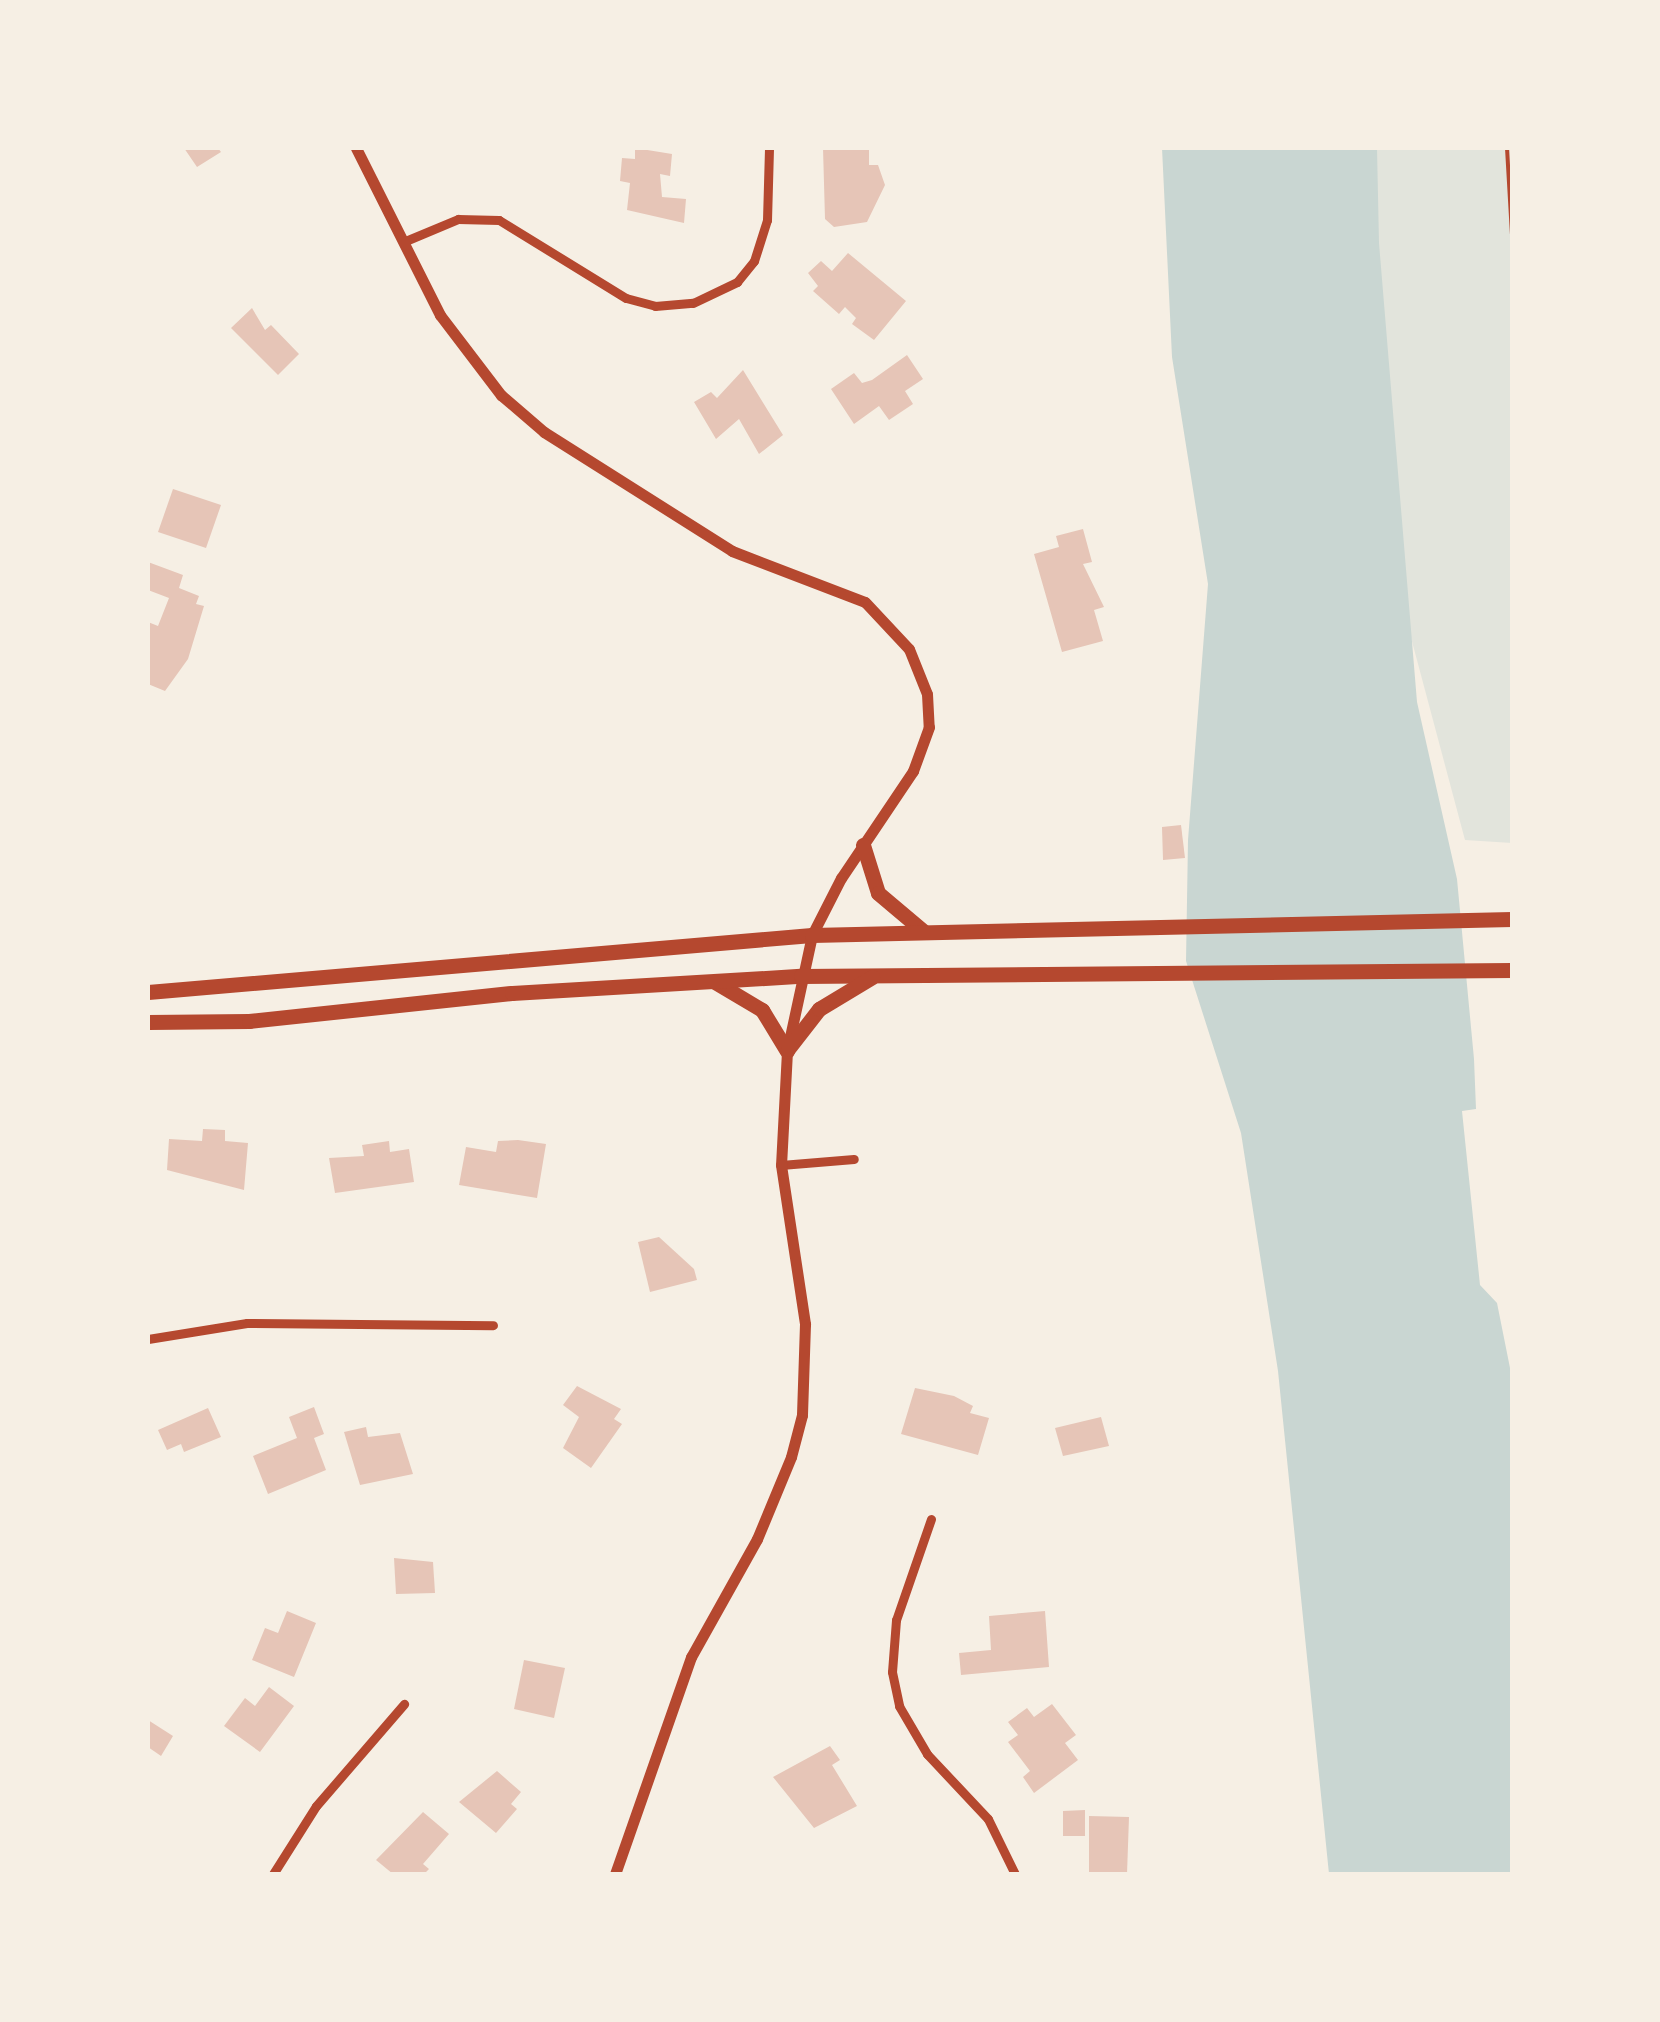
<!DOCTYPE html>
<style>
body{margin:0}
#map{position:relative;width:1660px;height:2022px;overflow:hidden;background:#f6efe4;font-family:"Roboto Condensed",sans-serif}
div>[style]{position:absolute}
.green>*{inset:0;background:#e2e4dc}
.water>*{inset:0;background:#c9d6d2}
.building>*{inset:0;background:#e6c5b7}
.path>*{height:4px;margin:-2px;padding:0 2px;transform-origin:2px;border-radius:2px;background:#b5482f}
.minor>*{height:9px;margin:-4.5px;padding:0 4.5px;transform-origin:4.5px;border-radius:4.5px;background:#b5482f}
.tertiary>*{height:11px;margin:-5.5px;padding:0 5.5px;transform-origin:5.5px;border-radius:5.5px;background:#b5482f}
.primary>*{height:15px;margin:-7.5px;padding:0 7.5px;transform-origin:7.5px;border-radius:7.5px;background:#b5482f}
span{translate:-50% -50%;white-space:nowrap;text-align:center;line-height:1.15;-webkit-text-stroke:8px #f6efe4;paint-order:stroke}
.frame{position:absolute;inset:0;border:150px solid #f6efe4;pointer-events:none}
</style>
<div id="map">
<div class="green">
<div style="clip-path:polygon(1355px 148px,1512px 148px,1512px 843px,1465px 840px,1382px 529px)"></div>
</div>
<div class="water">
<div style="clip-path:polygon(1162px 148px,1377px 148px,1379px 243px,1417px 702px,1457px 879px,1474px 1059px,1476px 1109px,1462px 1111px,1480px 1285px,1497px 1303px,1512px 1378px,1512px 1874px,1329px 1874px,1278px 1371px,1241px 1133px,1186px 961px,1188px 840px,1208px 584px,1172px 357px)"></div>
</div>
<div class="building">
<div style="clip-path:polygon(174px 148px,218px 148px,221px 152px,197px 167px,184px 148px)"></div>
<div style="clip-path:polygon(635px 148px,672px 154px,670px 176px,660px 174px,662px 197px,686px 199px,684px 223px,627px 210px,630px 183px,620px 181px,622px 158px,635px 159px)"></div>
<div style="clip-path:polygon(823px 148px,869px 148px,869px 165px,878px 165px,885px 185px,867px 222px,834px 227px,825px 219px)"></div>
<div style="clip-path:polygon(848px 253px,906px 301px,874px 340px,852px 324px,856px 318px,845px 307px,839px 314px,813px 291px,818px 286px,808px 273px,821px 261px,832px 271px)"></div>
<div style="clip-path:polygon(252px 308px,265px 330px,271px 325px,299px 354px,278px 375px,231px 328px)"></div>
<div style="clip-path:polygon(907px 355px,923px 379px,905px 391px,913px 404px,889px 420px,879px 406px,854px 424px,831px 389px,854px 373px,862px 383px,872px 380px)"></div>
<div style="clip-path:polygon(743px 370px,783px 435px,759px 454px,739px 419px,716px 439px,694px 402px,711px 392px,717px 398px)"></div>
<div style="clip-path:polygon(173px 489px,221px 505px,206px 548px,158px 532px)"></div>
<div style="clip-path:polygon(1083px 529px,1092px 562px,1083px 564px,1104px 607px,1094px 610px,1103px 641px,1062px 652px,1034px 554px,1059px 547px,1056px 536px)"></div>
<div style="clip-path:polygon(148px 562px,183px 575px,179px 588px,199px 596px,196px 604px,204px 606px,188px 659px,165px 691px,148px 684px,148px 622px,158px 626px,169px 598px,148px 590px)"></div>
<div style="clip-path:polygon(1181px 825px,1185px 858px,1163px 860px,1162px 827px)"></div>
<div style="clip-path:polygon(203px 1129px,225px 1130px,225px 1141px,248px 1143px,244px 1190px,167px 1170px,169px 1139px,202px 1141px)"></div>
<div style="clip-path:polygon(518px 1140px,546px 1144px,537px 1198px,459px 1185px,466px 1147px,496px 1152px,498px 1141px)"></div>
<div style="clip-path:polygon(389px 1141px,390px 1152px,409px 1149px,414px 1182px,335px 1193px,329px 1158px,364px 1156px,362px 1145px)"></div>
<div style="clip-path:polygon(659px 1237px,694px 1269px,697px 1280px,650px 1292px,638px 1242px)"></div>
<div style="clip-path:polygon(577px 1386px,621px 1409px,614px 1419px,622px 1424px,591px 1468px,563px 1448px,579px 1417px,563px 1405px)"></div>
<div style="clip-path:polygon(915px 1388px,954px 1396px,973px 1406px,970px 1413px,989px 1418px,978px 1455px,901px 1434px)"></div>
<div style="clip-path:polygon(314px 1407px,324px 1434px,314px 1438px,326px 1470px,268px 1494px,253px 1456px,297px 1438px,289px 1417px)"></div>
<div style="clip-path:polygon(208px 1408px,221px 1437px,184px 1452px,181px 1444px,167px 1450px,158px 1430px)"></div>
<div style="clip-path:polygon(1101px 1417px,1109px 1446px,1063px 1456px,1055px 1428px)"></div>
<div style="clip-path:polygon(366px 1427px,368px 1437px,400px 1433px,413px 1474px,360px 1485px,344px 1432px)"></div>
<div style="clip-path:polygon(394px 1558px,433px 1562px,435px 1593px,396px 1594px)"></div>
<div style="clip-path:polygon(287px 1611px,316px 1623px,294px 1677px,252px 1660px,265px 1628px,278px 1633px)"></div>
<div style="clip-path:polygon(1045px 1611px,1049px 1667px,961px 1675px,959px 1653px,991px 1650px,989px 1616px)"></div>
<div style="clip-path:polygon(524px 1660px,565px 1668px,554px 1718px,514px 1709px)"></div>
<div style="clip-path:polygon(269px 1687px,294px 1706px,260px 1752px,224px 1726px,245px 1698px,255px 1706px)"></div>
<div style="clip-path:polygon(1052px 1704px,1076px 1735px,1065px 1743px,1078px 1760px,1034px 1793px,1023px 1777px,1030px 1771px,1008px 1742px,1018px 1735px,1008px 1722px,1027px 1708px,1034px 1717px)"></div>
<div style="clip-path:polygon(148px 1720px,173px 1736px,161px 1756px,148px 1747px)"></div>
<div style="clip-path:polygon(830px 1746px,840px 1760px,832px 1765px,857px 1806px,814px 1828px,773px 1777px)"></div>
<div style="clip-path:polygon(497px 1771px,521px 1792px,511px 1804px,517px 1809px,496px 1833px,459px 1802px)"></div>
<div style="clip-path:polygon(1085px 1810px,1085px 1836px,1063px 1836px,1063px 1811px)"></div>
<div style="clip-path:polygon(423px 1812px,449px 1834px,423px 1864px,429px 1869px,424px 1874px,393px 1874px,376px 1860px)"></div>
<div style="clip-path:polygon(1089px 1816px,1129px 1817px,1127px 1874px,1089px 1874px)"></div>
</div>
<div class="path">
<div style="left:1507px;top:148px;width:87px;rotate:86.7deg"></div>
</div>
<div class="minor">
<div style="left:403px;top:242px;width:60px;rotate:-22.7deg"></div>
<div style="left:458px;top:219px;width:41px;rotate:1.4deg"></div>
<div style="left:499px;top:220px;width:149px;rotate:31.6deg"></div>
<div style="left:626px;top:298px;width:30px;rotate:15deg"></div>
<div style="left:655px;top:306px;width:38px;rotate:-5deg"></div>
<div style="left:693px;top:303px;width:49px;rotate:-25.5deg"></div>
<div style="left:737px;top:282px;width:27px;rotate:-51deg"></div>
<div style="left:754px;top:261px;width:43px;rotate:-72.4deg"></div>
<div style="left:767px;top:220px;width:72px;rotate:-88.4deg"></div>
<div style="left:781px;top:1165px;width:73px;rotate:-4.7deg"></div>
<div style="left:148px;top:1339px;width:100px;rotate:-9.2deg"></div>
<div style="left:247px;top:1323px;width:246px;rotate:0.5deg"></div>
<div style="left:931px;top:1519px;width:107px;rotate:109.1deg"></div>
<div style="left:896px;top:1620px;width:52px;rotate:94.4deg"></div>
<div style="left:892px;top:1672px;width:35px;rotate:78deg"></div>
<div style="left:899px;top:1706px;width:56px;rotate:59.7deg"></div>
<div style="left:927px;top:1754px;width:89px;rotate:46.8deg"></div>
<div style="left:988px;top:1819px;width:61px;rotate:63.9deg"></div>
<div style="left:273px;top:1874px;width:80px;rotate:-57.7deg"></div>
<div style="left:316px;top:1806px;width:135px;rotate:-49.2deg"></div>
</div>
<div class="tertiary">
<div style="left:356px;top:148px;width:187px;rotate:63.3deg"></div>
<div style="left:440px;top:315px;width:101px;rotate:52.7deg"></div>
<div style="left:501px;top:395px;width:57px;rotate:40.7deg"></div>
<div style="left:544px;top:432px;width:222px;rotate:32.3deg"></div>
<div style="left:732px;top:551px;width:142px;rotate:21deg"></div>
<div style="left:865px;top:602px;width:64px;rotate:46.9deg"></div>
<div style="left:909px;top:649px;width:48px;rotate:68.2deg"></div>
<div style="left:927px;top:694px;width:33px;rotate:87deg"></div>
<div style="left:929px;top:727px;width:47px;rotate:110deg"></div>
<div style="left:913px;top:771px;width:129px;rotate:123.9deg"></div>
<div style="left:841px;top:878px;width:64px;rotate:117deg"></div>
<div style="left:812px;top:935px;width:119px;rotate:102.2deg"></div>
<div style="left:787px;top:1051px;width:114px;rotate:93deg"></div>
<div style="left:781px;top:1165px;width:161px;rotate:81.4deg"></div>
<div style="left:805px;top:1324px;width:91px;rotate:91.9deg"></div>
<div style="left:802px;top:1415px;width:43px;rotate:104.7deg"></div>
<div style="left:791px;top:1457px;width:89px;rotate:112.5deg"></div>
<div style="left:757px;top:1539px;width:135px;rotate:119.2deg"></div>
<div style="left:691px;top:1657px;width:230px;rotate:109.3deg"></div>
</div>
<div class="primary">
<div style="left:863px;top:845px;width:50px;rotate:72.6deg"></div>
<div style="left:878px;top:893px;width:59px;rotate:40.2deg"></div>
<div style="left:715px;top:982px;width:55px;rotate:30.8deg"></div>
<div style="left:762px;top:1010px;width:48px;rotate:58.6deg"></div>
<div style="left:148px;top:992px;width:666px;rotate:-4.91deg"></div>
<div style="left:812px;top:935px;width:700px;rotate:-1.31deg"></div>
<div style="left:148px;top:1022px;width:101px;rotate:-0.6deg"></div>
<div style="left:249px;top:1021px;width:264px;rotate:-6.1deg"></div>
<div style="left:512px;top:993px;width:289px;rotate:-3.4deg"></div>
<div style="left:801px;top:976px;width:711px;rotate:-0.48deg"></div>
<div style="left:788px;top:1049px;width:51px;rotate:-52.2deg"></div>
<div style="left:819px;top:1009px;width:62px;rotate:-31.1deg"></div>
</div>
<div class="frame"></div>
</div>
